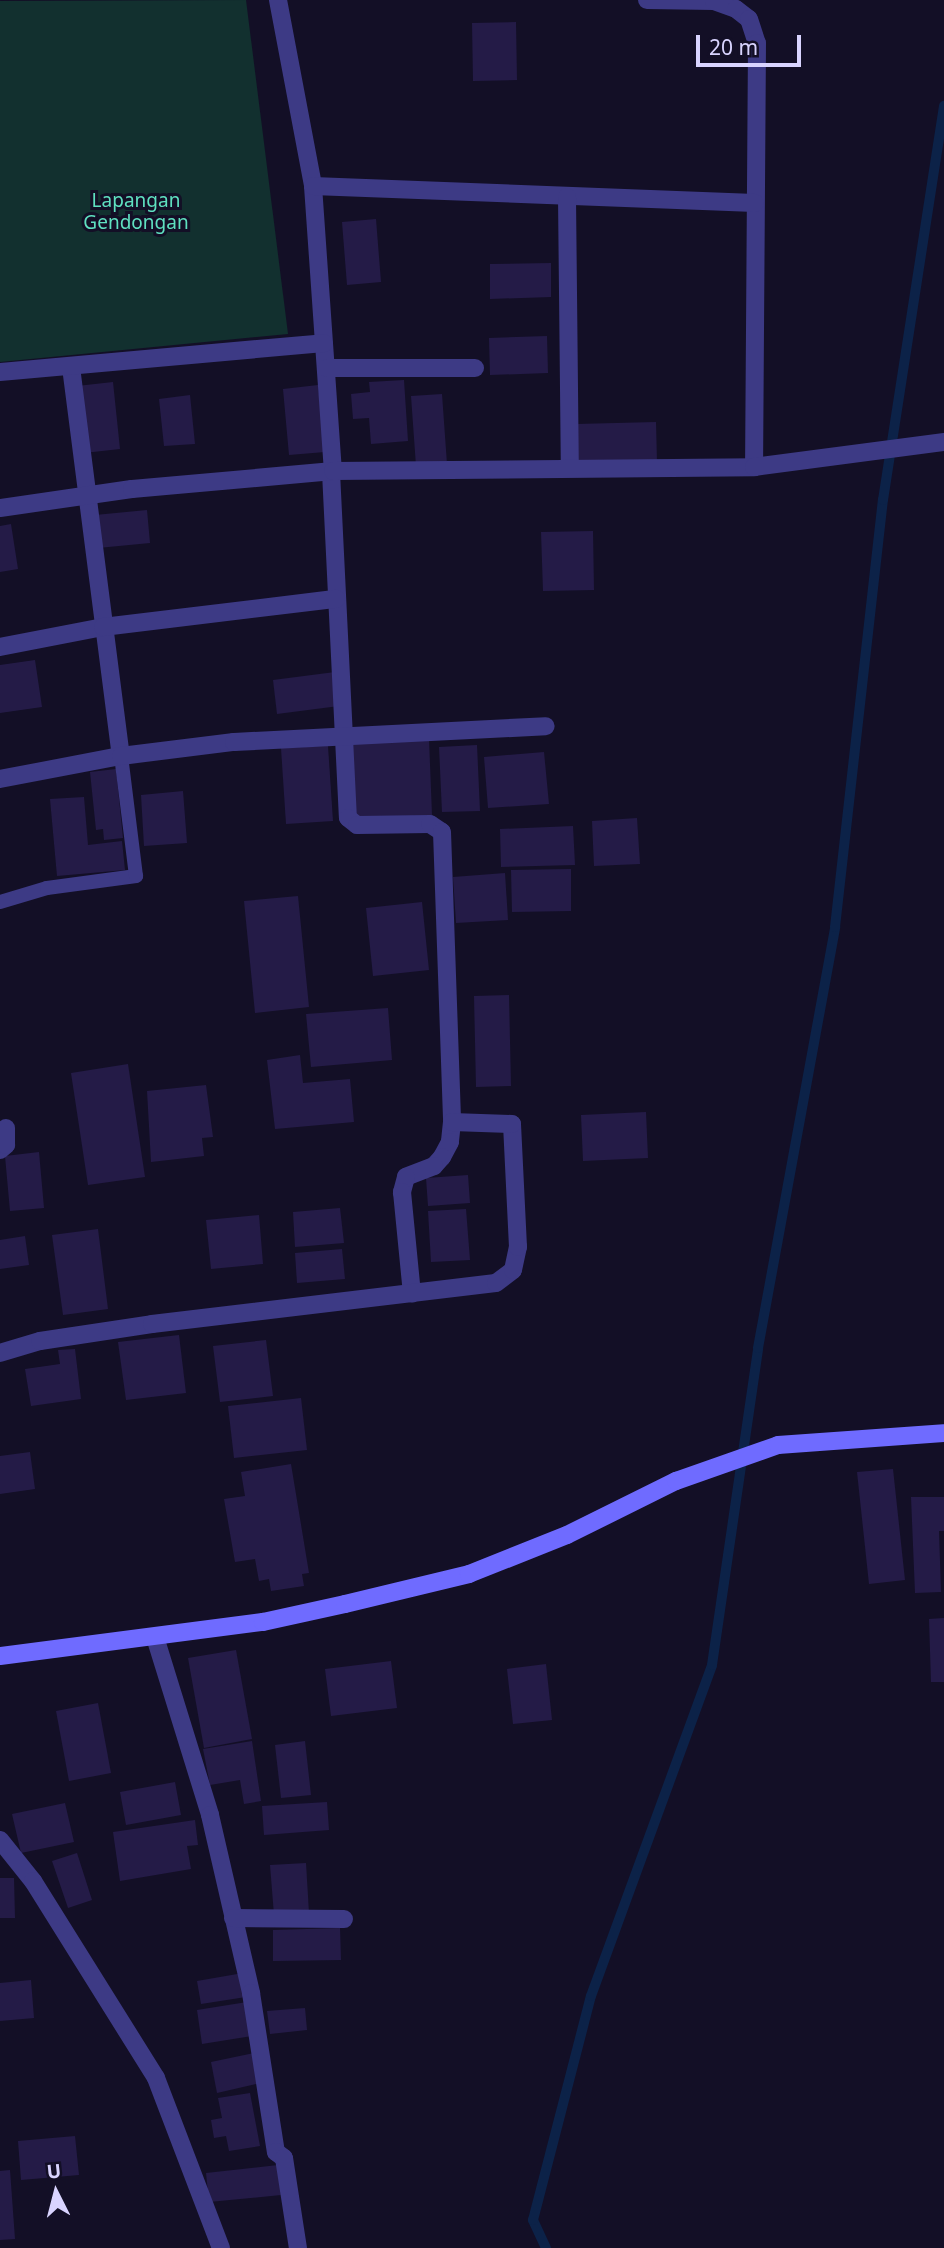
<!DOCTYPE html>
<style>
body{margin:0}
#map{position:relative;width:944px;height:2248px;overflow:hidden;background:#130f26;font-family:"Noto Sans",sans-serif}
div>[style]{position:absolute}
.green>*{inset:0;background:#12302f}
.stream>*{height:10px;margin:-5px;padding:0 5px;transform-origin:5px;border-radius:5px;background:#0c2248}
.building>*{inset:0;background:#241b47}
.lane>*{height:14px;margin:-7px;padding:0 7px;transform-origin:7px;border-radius:7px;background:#3d3a85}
.street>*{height:18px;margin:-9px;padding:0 9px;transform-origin:9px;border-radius:9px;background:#3d3a85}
.secondary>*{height:18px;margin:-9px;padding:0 9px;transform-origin:9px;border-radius:9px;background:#6f6bff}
span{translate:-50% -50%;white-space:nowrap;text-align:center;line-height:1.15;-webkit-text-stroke:6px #130f26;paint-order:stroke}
.park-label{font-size:19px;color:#5fe0c0}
.north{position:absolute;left:21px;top:2157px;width:70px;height:70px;-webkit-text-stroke:5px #130f26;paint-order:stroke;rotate:354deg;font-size:19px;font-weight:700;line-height:28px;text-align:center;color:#d9d4ff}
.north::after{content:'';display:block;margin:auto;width:24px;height:32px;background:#d9d4ff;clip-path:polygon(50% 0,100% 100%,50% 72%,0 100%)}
.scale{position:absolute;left:696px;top:35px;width:105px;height:32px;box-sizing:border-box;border:4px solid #d9d4ff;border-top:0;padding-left:9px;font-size:21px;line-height:24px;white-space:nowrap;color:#d9d4ff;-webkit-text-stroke:5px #130f26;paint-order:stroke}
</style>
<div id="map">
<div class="green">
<div style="clip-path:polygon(246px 0,288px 334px,0 362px,0 1px)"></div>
</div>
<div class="stream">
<div style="left:546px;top:2248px;width:31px;rotate:-115deg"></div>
<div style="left:533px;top:2220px;width:231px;rotate:-75.5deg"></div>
<div style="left:591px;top:1996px;width:352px;rotate:-69.9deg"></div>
<div style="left:712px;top:1665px;width:320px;rotate:-81.7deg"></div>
<div style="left:758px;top:1348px;width:428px;rotate:-79.6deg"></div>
<div style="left:835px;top:927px;width:430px;rotate:-83.6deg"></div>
<div style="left:883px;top:500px;width:399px;rotate:-81.2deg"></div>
</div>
<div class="building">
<div style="clip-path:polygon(516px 22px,517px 80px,473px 81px,472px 23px)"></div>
<div style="clip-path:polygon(376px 219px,381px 282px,347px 285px,342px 222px)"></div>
<div style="clip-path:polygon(551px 263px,551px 297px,490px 299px,490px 264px)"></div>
<div style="clip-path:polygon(547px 336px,548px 373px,490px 375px,489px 338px)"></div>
<div style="clip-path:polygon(404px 380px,408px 441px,371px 444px,369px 418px,353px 419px,351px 394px,370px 392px,369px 382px)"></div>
<div style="clip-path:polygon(113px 382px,120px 449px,84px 453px,77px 386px)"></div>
<div style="clip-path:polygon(318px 385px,325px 452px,289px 455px,283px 389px)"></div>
<div style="clip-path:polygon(442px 394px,447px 464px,416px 466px,411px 396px)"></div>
<div style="clip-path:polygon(190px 395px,195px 444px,164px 446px,159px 399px)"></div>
<div style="clip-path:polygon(656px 422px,657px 462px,577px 465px,576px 424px)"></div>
<div style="clip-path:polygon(147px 510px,150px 543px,98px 548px,95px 515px)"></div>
<div style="clip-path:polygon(11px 524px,18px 569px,0 572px,0 526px)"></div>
<div style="clip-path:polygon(593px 531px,594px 590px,543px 591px,541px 532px)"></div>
<div style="clip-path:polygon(35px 660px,42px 707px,0 713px,0 665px)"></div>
<div style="clip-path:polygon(335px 672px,339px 706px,277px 714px,273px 680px)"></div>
<div style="clip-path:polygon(429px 739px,432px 815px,352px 819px,348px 743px)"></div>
<div style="clip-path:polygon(477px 745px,480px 811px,442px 812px,439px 747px)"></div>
<div style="clip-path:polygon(328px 746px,333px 821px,286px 824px,281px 748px)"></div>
<div style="clip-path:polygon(544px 752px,549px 804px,488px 808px,484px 757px)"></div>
<div style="clip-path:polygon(116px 769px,123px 838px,104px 840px,103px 829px,96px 830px,90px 772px)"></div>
<div style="clip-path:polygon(183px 791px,187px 843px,144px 846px,141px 795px)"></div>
<div style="clip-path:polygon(84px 797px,88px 845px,122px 841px,125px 870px,57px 876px,50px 799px)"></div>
<div style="clip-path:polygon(637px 818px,640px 864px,594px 866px,592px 821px)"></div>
<div style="clip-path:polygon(573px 826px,575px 865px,501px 867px,500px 829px)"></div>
<div style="clip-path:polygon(571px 869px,571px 911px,512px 912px,511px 870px)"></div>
<div style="clip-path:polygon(505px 873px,508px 920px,456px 923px,453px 877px)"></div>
<div style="clip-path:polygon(298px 896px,309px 1007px,255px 1013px,244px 901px)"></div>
<div style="clip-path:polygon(422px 902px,429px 970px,373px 976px,366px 908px)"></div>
<div style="clip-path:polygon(509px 995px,511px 1086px,476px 1087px,474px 996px)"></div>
<div style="clip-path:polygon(388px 1008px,392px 1060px,311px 1067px,306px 1014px)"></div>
<div style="clip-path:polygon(300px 1055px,303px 1083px,350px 1079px,354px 1122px,275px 1129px,267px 1060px)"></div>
<div style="clip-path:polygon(128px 1064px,145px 1177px,88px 1185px,71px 1073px)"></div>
<div style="clip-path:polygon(206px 1085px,213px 1137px,202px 1138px,204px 1156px,151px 1162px,147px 1091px)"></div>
<div style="clip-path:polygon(646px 1112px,648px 1158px,583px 1161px,581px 1115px)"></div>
<div style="clip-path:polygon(39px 1152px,44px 1208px,10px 1211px,5px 1156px)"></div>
<div style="clip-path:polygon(468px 1175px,470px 1203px,428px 1206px,426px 1178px)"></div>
<div style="clip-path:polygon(340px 1208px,344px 1243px,295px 1247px,293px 1212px)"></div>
<div style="clip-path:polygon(466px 1209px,470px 1260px,431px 1262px,428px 1211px)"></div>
<div style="clip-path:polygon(259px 1215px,263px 1264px,211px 1269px,206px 1220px)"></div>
<div style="clip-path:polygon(98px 1229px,108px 1309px,63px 1315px,52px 1235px)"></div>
<div style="clip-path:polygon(25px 1236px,29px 1265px,0 1269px,0 1240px)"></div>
<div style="clip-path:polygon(342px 1249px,345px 1279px,297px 1283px,295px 1253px)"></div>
<div style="clip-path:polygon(179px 1335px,186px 1393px,126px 1400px,118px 1342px)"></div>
<div style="clip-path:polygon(266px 1340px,273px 1396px,220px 1402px,213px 1346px)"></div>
<div style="clip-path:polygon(75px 1349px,81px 1399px,31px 1406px,25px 1369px,60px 1364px,58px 1350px)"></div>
<div style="clip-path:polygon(301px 1398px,307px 1450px,234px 1458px,228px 1406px)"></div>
<div style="clip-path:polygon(30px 1452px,35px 1489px,0 1494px,0 1456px)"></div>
<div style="clip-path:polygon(291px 1464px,309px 1573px,302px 1574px,304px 1586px,271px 1591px,269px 1579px,259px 1581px,255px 1559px,235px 1562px,224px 1499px,245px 1496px,241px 1472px)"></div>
<div style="clip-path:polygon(893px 1469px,905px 1580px,869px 1584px,857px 1472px)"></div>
<div style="clip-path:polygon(911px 1497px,944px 1497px,944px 1531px,939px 1531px,941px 1592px,915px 1593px)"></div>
<div style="clip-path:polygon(944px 1618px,944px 1682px,931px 1682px,929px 1619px)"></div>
<div style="clip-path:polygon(236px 1650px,252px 1739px,204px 1748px,188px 1658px)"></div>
<div style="clip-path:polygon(391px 1661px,397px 1708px,331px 1716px,325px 1669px)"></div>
<div style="clip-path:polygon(546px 1664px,552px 1720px,513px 1724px,507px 1669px)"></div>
<div style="clip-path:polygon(98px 1703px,111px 1773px,69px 1781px,56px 1711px)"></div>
<div style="clip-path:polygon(252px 1741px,261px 1801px,244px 1804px,240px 1780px,210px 1785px,203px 1749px)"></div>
<div style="clip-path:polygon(305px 1741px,311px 1795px,281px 1798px,275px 1745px)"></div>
<div style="clip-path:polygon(175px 1782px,181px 1815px,126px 1825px,120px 1792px)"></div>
<div style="clip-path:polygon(327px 1802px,329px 1830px,264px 1835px,262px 1806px)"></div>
<div style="clip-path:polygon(65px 1803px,74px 1842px,21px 1853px,12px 1814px)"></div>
<div style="clip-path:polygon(195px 1820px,198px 1845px,187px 1846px,191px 1869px,120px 1881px,113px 1832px)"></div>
<div style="clip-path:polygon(77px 1853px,92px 1900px,68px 1908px,52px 1861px)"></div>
<div style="clip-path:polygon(306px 1863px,309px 1913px,274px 1915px,270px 1865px)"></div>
<div style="clip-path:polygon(0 1878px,14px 1878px,15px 1918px,0 1918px)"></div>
<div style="clip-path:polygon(340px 1928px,341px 1960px,273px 1961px,273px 1930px)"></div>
<div style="clip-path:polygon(243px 1973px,246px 1997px,201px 2004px,197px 1981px)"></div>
<div style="clip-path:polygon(31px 1980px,34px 2018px,0 2021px,0 1983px)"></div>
<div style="clip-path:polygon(247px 2002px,252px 2036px,202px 2044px,197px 2010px)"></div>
<div style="clip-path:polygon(305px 2008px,307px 2030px,270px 2034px,267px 2011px)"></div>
<div style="clip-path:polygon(254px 2053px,260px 2083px,217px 2093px,211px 2062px)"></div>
<div style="clip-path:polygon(250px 2093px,260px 2146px,229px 2151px,226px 2136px,214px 2138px,211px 2120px,222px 2118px,218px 2098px)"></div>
<div style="clip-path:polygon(75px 2136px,79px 2175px,21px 2180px,18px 2141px)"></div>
<div style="clip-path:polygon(278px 2165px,281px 2195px,209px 2202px,206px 2173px)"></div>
<div style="clip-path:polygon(10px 2170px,15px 2239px,0 2240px,0 2171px)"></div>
</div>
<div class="lane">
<div style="left:0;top:902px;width:49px;rotate:-16.6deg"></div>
<div style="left:47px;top:888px;width:90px;rotate:-7.7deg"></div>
<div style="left:136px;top:876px;width:121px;rotate:-97.1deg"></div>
</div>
<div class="street">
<div style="left:278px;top:0;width:189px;rotate:79.3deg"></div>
<div style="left:313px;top:186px;width:286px;rotate:86deg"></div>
<div style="left:647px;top:0;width:67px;rotate:0.9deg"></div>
<div style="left:714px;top:1px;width:23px;rotate:20deg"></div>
<div style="left:736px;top:9px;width:16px;rotate:38deg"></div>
<div style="left:749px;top:19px;width:25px;rotate:72deg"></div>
<div style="left:757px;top:43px;width:424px;rotate:90.4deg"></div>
<div style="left:313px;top:186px;width:442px;rotate:2.2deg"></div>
<div style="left:567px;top:197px;width:271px;rotate:89.4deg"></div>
<div style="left:71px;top:367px;width:392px;rotate:82.7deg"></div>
<div style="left:327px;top:368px;width:148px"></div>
<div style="left:0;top:372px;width:325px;rotate:-5.1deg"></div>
<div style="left:331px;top:472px;width:346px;rotate:87.2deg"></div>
<div style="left:348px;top:818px;width:11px;rotate:38deg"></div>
<div style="left:357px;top:825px;width:73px;rotate:-0.8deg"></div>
<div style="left:430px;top:824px;width:14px;rotate:34deg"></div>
<div style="left:442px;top:832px;width:290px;rotate:88deg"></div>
<div style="left:452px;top:1122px;width:20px;rotate:96deg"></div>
<div style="left:450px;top:1142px;width:17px;rotate:118deg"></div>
<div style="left:442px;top:1157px;width:12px;rotate:132deg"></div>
<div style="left:434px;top:1166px;width:30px;rotate:159deg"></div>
<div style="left:406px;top:1177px;width:16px;rotate:105deg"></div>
<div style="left:402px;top:1192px;width:102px;rotate:84.4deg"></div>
<div style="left:0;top:508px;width:133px;rotate:-8.2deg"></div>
<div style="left:132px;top:489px;width:202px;rotate:-5.1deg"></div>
<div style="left:333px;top:471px;width:421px;rotate:-0.5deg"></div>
<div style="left:754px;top:467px;width:192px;rotate:-7.5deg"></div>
<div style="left:0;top:647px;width:105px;rotate:-11deg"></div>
<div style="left:103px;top:627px;width:235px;rotate:-6.9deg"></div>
<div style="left:0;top:779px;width:123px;rotate:-10.8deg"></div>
<div style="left:121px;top:756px;width:114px;rotate:-7.1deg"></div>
<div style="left:234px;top:742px;width:312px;rotate:-2.9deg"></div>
<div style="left:0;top:1150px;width:8px;rotate:-40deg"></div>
<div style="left:6px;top:1145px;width:17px;rotate:-90deg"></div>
<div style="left:0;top:1353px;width:42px;rotate:-16.7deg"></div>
<div style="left:40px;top:1341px;width:113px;rotate:-8.6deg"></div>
<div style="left:152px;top:1324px;width:346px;rotate:-6.8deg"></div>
<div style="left:496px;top:1283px;width:21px;rotate:-37deg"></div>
<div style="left:513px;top:1270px;width:24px;rotate:-78deg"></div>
<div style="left:518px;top:1247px;width:123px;rotate:-92.8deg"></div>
<div style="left:512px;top:1124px;width:60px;rotate:-178.1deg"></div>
<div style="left:155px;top:1637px;width:186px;rotate:72.8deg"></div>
<div style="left:210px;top:1815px;width:183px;rotate:77deg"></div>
<div style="left:251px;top:1993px;width:161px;rotate:81.1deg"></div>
<div style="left:276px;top:2152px;width:10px;rotate:37deg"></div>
<div style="left:284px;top:2158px;width:91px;rotate:81.2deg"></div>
<div style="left:0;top:1840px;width:53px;rotate:51.2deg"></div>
<div style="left:33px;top:1881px;width:232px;rotate:58deg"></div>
<div style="left:156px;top:2078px;width:182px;rotate:69.1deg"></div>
<div style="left:233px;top:1918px;width:111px;rotate:0.5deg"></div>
</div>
<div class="secondary">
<div style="left:0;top:1656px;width:265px;rotate:-7.4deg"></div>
<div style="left:263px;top:1622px;width:84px;rotate:-12.4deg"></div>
<div style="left:345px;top:1604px;width:128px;rotate:-13.6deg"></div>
<div style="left:469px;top:1574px;width:105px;rotate:-21.7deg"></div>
<div style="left:567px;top:1535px;width:122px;rotate:-26.4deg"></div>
<div style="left:676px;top:1481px;width:108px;rotate:-19.4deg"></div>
<div style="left:778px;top:1445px;width:166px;rotate:-4.1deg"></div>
</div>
<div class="park-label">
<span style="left:136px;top:212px">Lapangan<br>Gendongan</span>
</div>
<div class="north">U</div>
<div class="scale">20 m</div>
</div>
